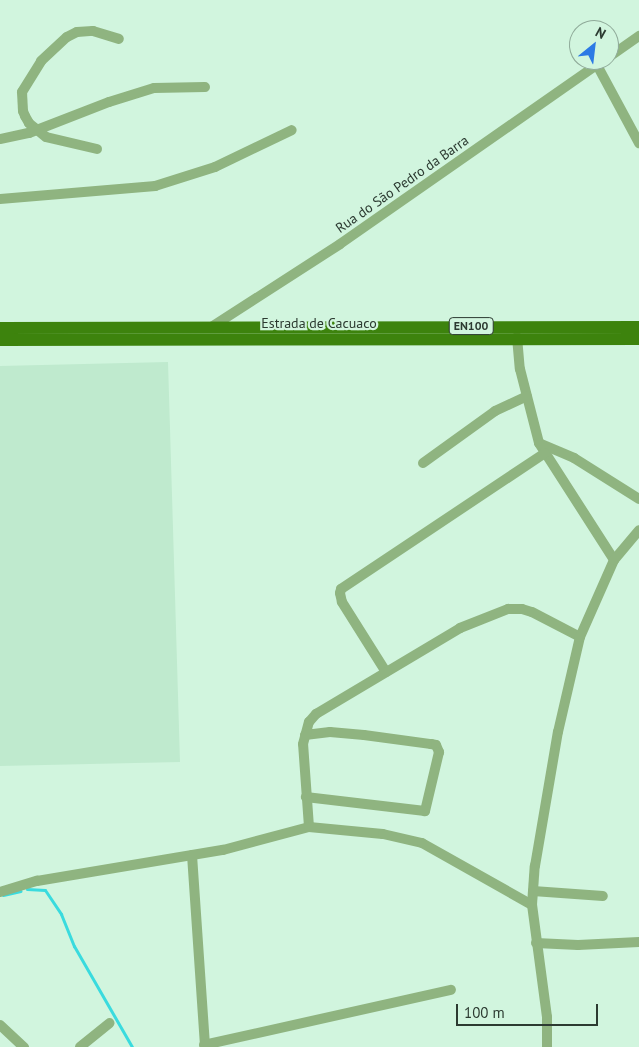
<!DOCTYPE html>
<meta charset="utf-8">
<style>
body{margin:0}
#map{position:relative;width:639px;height:1047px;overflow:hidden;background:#d1f5de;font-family:"PT Sans",sans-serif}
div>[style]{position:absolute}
.built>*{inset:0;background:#bfeace}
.stream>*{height:3px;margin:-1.5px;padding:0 1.5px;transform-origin:1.5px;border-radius:1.5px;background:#3adbde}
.minor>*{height:10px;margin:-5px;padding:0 5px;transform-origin:5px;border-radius:5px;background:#8fb480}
.major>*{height:12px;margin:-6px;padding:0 6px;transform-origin:6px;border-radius:6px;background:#3d830d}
span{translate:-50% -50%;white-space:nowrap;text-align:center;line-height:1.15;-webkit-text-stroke:4.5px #d1f5de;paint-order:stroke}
.shield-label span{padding:1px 4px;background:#d1f5de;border:1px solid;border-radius:4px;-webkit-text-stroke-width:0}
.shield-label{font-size:12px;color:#2c3a31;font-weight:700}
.street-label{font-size:14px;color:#2c3a31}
.north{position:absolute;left:569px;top:20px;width:50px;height:50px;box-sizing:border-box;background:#d1f5de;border:1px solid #8faa99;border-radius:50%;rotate:29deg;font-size:14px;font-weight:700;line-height:20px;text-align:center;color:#2c3a31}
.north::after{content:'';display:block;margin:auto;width:18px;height:22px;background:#2c7ae5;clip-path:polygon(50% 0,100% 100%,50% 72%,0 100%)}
.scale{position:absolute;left:456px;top:1004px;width:142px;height:22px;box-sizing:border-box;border:2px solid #2c3a31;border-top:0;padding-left:6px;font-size:15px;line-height:18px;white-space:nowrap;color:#2c3a31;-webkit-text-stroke:4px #d1f5de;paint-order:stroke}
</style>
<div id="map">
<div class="built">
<div style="clip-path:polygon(168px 362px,180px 762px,0 766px,0 366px)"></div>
</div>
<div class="stream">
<div style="left:27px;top:889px;width:18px;rotate:3deg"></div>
<div style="left:45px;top:890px;width:29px;rotate:56deg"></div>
<div style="left:61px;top:914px;width:35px;rotate:68deg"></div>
<div style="left:74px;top:946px;width:116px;rotate:60.1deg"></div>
<div style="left:3px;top:895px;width:18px;rotate:-13deg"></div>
</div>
<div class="minor">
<div style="left:609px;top:57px;width:37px;rotate:-35deg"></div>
<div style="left:597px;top:65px;width:89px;rotate:61.7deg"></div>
<div style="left:0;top:139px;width:30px;rotate:-12deg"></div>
<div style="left:29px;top:133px;width:86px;rotate:-21.2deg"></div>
<div style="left:109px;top:102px;width:47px;rotate:-17.3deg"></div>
<div style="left:154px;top:88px;width:51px;rotate:-1.1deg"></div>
<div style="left:97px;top:149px;width:52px;rotate:-166.8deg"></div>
<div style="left:46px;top:137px;width:22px;rotate:-141deg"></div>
<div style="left:29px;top:123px;width:8px;rotate:-120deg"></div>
<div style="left:25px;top:116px;width:5px;rotate:-112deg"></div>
<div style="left:23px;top:111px;width:19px;rotate:-93deg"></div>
<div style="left:22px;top:92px;width:36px;rotate:-58deg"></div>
<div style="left:41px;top:61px;width:35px;rotate:-43deg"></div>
<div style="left:67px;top:37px;width:11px;rotate:-27deg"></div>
<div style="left:77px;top:32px;width:16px;rotate:-4deg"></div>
<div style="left:93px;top:31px;width:27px;rotate:17deg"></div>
<div style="left:0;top:199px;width:156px;rotate:-4.8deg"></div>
<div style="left:155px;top:186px;width:63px;rotate:-17.6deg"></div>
<div style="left:215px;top:167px;width:85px;rotate:-25.7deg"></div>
<div style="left:213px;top:326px;width:151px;rotate:-32.8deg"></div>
<div style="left:340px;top:244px;width:322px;rotate:-34.9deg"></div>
<div style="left:517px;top:337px;width:32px;rotate:85deg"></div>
<div style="left:520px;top:369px;width:76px;rotate:75.6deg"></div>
<div style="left:539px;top:443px;width:139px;rotate:57.3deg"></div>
<div style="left:539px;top:443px;width:38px;rotate:23deg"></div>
<div style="left:574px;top:458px;width:77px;rotate:32.2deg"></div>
<div style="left:423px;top:463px;width:89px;rotate:-35.8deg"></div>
<div style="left:495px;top:411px;width:35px;rotate:-25deg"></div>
<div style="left:386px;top:672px;width:83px;rotate:-122.2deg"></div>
<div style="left:342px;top:602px;width:9px;rotate:-103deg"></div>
<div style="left:340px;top:593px;width:4px;rotate:-76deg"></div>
<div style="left:341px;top:589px;width:245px;rotate:-33.7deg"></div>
<div style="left:305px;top:735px;width:25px;rotate:-7deg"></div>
<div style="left:330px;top:732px;width:34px;rotate:5deg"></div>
<div style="left:364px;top:735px;width:68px;rotate:7.7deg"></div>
<div style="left:431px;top:744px;width:5px;rotate:11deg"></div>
<div style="left:436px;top:745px;width:8px;rotate:67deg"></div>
<div style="left:439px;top:752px;width:61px;rotate:103.3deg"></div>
<div style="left:425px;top:811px;width:120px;rotate:-173.3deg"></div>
<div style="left:309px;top:827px;width:83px;rotate:-94.1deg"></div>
<div style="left:303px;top:744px;width:23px;rotate:-75deg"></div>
<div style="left:309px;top:722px;width:11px;rotate:-49deg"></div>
<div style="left:316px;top:714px;width:168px;rotate:-30.8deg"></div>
<div style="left:460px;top:628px;width:52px;rotate:-21.6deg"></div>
<div style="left:508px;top:609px;width:14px"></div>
<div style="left:522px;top:609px;width:10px;rotate:17deg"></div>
<div style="left:532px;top:612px;width:54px;rotate:27.5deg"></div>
<div style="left:192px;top:855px;width:192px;rotate:86.1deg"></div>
<div style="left:533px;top:891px;width:70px;rotate:4.1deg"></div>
<div style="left:0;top:892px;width:39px;rotate:-17deg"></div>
<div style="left:37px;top:881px;width:189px;rotate:-9.5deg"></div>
<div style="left:223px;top:850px;width:89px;rotate:-15deg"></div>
<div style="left:309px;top:827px;width:74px;rotate:5.4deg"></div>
<div style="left:383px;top:834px;width:40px;rotate:13deg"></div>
<div style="left:422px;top:843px;width:126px;rotate:29.4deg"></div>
<div style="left:536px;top:943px;width:42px;rotate:2.7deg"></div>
<div style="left:578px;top:945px;width:61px;rotate:-2.8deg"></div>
<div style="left:0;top:1025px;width:33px;rotate:43deg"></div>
<div style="left:204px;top:1045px;width:253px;rotate:-12.6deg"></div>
<div style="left:80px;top:1047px;width:38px;rotate:-39deg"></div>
<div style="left:547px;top:1047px;width:30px;rotate:-90deg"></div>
<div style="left:547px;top:1017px;width:113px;rotate:-97.6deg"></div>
<div style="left:532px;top:905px;width:39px;rotate:-86deg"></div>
<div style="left:535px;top:866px;width:136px;rotate:-80.3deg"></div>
<div style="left:558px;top:732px;width:98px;rotate:-77deg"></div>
<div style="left:580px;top:637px;width:84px;rotate:-66.2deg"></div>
<div style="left:614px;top:560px;width:39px;rotate:-50deg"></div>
</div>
<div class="major">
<div style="left:0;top:328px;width:639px;rotate:-0.09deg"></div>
<div style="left:0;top:340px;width:639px;rotate:-0.09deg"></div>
</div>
<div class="shield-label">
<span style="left:471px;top:326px">EN100</span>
</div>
<div class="street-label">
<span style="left:402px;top:184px;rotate:-35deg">Rua do São Pedro da Barra</span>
<span style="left:319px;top:323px">Estrada de Cacuaco</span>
</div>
<div class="north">N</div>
<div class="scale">100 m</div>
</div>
